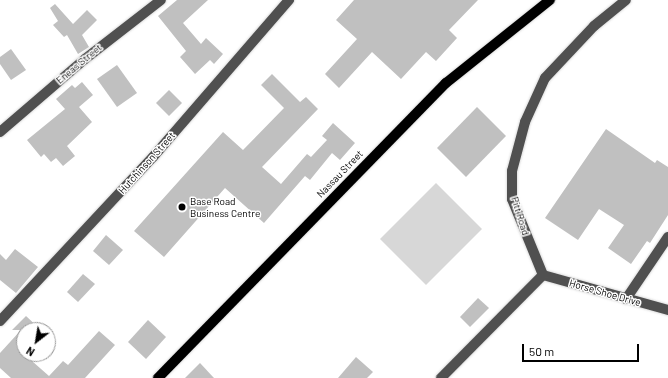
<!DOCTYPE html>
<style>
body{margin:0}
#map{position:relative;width:668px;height:378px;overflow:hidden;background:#fff;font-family:Barlow,sans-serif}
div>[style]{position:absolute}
.green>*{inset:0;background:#d7d7d7}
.building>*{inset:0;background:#c0c0c0}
.roads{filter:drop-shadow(0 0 1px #dbdbdb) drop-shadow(0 0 1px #dbdbdb)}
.minor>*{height:10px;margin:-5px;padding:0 5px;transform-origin:5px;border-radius:5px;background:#505050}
.major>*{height:10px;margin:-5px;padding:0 5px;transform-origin:5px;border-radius:5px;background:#000}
.dots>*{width:11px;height:11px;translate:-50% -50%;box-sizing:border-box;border:2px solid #fff;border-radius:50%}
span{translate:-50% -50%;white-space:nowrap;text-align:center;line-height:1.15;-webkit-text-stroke:3px #fff;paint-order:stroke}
.street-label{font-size:10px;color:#000}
.poi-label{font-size:10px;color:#000}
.left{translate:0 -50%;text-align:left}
.north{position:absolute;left:16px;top:322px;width:40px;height:40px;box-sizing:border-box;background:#fff;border:1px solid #999;border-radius:50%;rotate:211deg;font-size:11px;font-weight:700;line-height:16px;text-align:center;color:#000}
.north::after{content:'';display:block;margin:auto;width:14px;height:18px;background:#000;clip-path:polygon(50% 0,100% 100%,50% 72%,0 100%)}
.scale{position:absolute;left:522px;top:344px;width:117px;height:18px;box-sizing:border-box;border:2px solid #000;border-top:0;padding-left:5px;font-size:12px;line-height:14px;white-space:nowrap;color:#000;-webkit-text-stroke:3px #fff;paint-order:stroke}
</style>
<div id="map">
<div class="green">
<div style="clip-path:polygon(436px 183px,482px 229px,426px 285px,380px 239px)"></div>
</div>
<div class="building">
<div style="clip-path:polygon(177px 0,208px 0,183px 23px,201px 44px,206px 38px,223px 54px,214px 64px,210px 60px,195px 74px,180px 57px,186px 51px,158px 16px)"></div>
<div style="clip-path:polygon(354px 0,478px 0,449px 30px,457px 38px,436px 61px,426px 52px,401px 79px,372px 52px,339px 88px,325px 74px,357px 39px,336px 20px)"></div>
<div style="clip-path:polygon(55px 4px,73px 24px,87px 10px,97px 20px,82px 35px,89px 47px,78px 54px,67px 35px,64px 37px,53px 25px,58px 21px,50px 8px)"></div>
<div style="clip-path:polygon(11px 49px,26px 70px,11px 80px,0 64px,0 57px)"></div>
<div style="clip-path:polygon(117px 65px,137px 93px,117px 107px,97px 79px)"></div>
<div style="clip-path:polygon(272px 74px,300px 102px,306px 97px,318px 109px,262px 167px,281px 184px,307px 154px,311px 157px,327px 140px,322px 136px,333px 123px,355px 143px,340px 160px,332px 153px,310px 180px,305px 176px,264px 223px,225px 188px,164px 257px,134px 231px,223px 132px,243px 150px,284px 108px,261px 85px)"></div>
<div style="clip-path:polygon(82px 82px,93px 95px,79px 107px,92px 122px,67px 146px,75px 156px,63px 166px,56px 158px,51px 162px,44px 154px,41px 157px,27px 140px,65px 109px,56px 99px,72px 85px,75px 88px)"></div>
<div style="clip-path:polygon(169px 90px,182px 103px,169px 116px,156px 103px)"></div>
<div style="clip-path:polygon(477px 107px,506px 136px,466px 177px,437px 148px)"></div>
<div style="clip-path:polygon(606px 129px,655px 163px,657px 160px,668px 167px,668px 215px,650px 243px,647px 241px,631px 264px,608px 248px,624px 225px,599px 209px,578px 240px,545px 218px)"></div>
<div style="clip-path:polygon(106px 235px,123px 250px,109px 265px,93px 251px)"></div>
<div style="clip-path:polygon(15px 249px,38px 267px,16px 293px,0 280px,0 254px,6px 260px)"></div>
<div style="clip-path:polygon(83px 274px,95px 284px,78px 302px,67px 292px)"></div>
<div style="clip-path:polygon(478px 298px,489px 308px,470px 327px,460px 317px)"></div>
<div style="clip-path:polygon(26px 316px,41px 330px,24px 330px,24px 354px,49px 376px,63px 361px,68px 365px,99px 331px,115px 345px,85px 378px,11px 378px,0 368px,0 353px,21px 330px,12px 330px)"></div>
<div style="clip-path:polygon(148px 320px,166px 337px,146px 359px,128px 342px)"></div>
<div style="clip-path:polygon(356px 357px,373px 372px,367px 378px,338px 378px)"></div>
<div style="clip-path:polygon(200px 363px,214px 378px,185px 378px)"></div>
</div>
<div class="roads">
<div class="minor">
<div style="left:0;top:132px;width:112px;rotate:-40.7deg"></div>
<div style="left:85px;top:59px;width:96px;rotate:-37.8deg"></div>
<div style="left:543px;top:275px;width:82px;rotate:-112.2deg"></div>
<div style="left:512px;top:199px;width:28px;rotate:-90deg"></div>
<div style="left:512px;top:171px;width:51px;rotate:-75.1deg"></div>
<div style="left:525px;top:122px;width:48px;rotate:-65.6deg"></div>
<div style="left:545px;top:78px;width:71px;rotate:-46.7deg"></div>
<div style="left:594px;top:26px;width:41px;rotate:-39.1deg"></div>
<div style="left:543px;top:275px;width:130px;rotate:15.6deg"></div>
<div style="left:626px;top:299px;width:75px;rotate:-55.9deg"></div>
<div style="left:0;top:321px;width:224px;rotate:-47deg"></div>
<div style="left:153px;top:157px;width:208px;rotate:-49.1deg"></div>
<div style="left:441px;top:378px;width:145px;rotate:-45.3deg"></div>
</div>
<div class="major">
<div style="left:158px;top:378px;width:412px;rotate:-45.7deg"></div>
<div style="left:446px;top:83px;width:133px;rotate:-38.6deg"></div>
</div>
</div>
<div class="dots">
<div style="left:182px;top:207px;background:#000"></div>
</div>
<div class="street-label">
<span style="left:79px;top:64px;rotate:-40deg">Eneas Street</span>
<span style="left:147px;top:163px;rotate:-48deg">Hutchinson Street</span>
<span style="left:340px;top:174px;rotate:-46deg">Nassau Street</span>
<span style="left:520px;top:216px;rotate:73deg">Pitt Road</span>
<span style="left:605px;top:293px;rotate:16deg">Horse Shoe Drive</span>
</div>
<div class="poi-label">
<span class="left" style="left:190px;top:207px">Base Road<br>Business Centre</span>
</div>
<div class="north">N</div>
<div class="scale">50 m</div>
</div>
